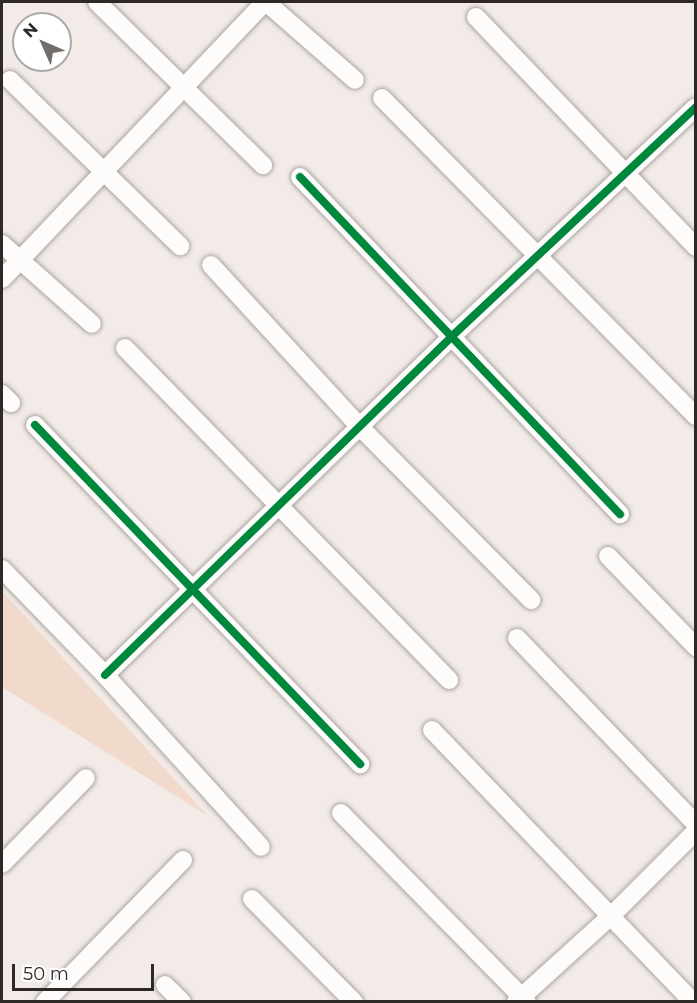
<!DOCTYPE html>
<style>
body{margin:0}
#map{position:relative;width:697px;height:1003px;overflow:hidden;background:#f3ebe7;font-family:Montserrat,sans-serif}
div>[style]{position:absolute}
.green>*{inset:0;background:#f1d9cb}
.roads{filter:drop-shadow(0 0 2px #aaa5a1) drop-shadow(0 0 2px #aaa5a1)}
.minor>*{height:18px;margin:-9px;padding:0 9px;transform-origin:9px;border-radius:9px;background:#fdfcfb}
.cycleway>*{height:8px;margin:-4px;padding:0 4px;transform-origin:4px;border-radius:4px;background:#00873e}
span{translate:-50% -50%;white-space:nowrap;text-align:center;line-height:1.15;-webkit-text-stroke:5px #fff;paint-order:stroke}
.frame{position:absolute;inset:0;border:3px solid #2e2926;pointer-events:none}
.north{position:absolute;left:12px;top:12px;width:60px;height:60px;box-sizing:border-box;background:#fff;border:2px solid #aba9a8;border-radius:50%;rotate:315deg;font-size:16px;font-weight:700;line-height:24px;text-align:center;color:#2e2926}
.north::after{content:'';display:block;margin:auto;width:21px;height:27px;background:#736d6a;clip-path:polygon(50% 0,100% 100%,50% 72%,0 100%)}
.scale{position:absolute;left:12px;top:964px;width:142px;height:27px;box-sizing:border-box;border:3px solid #2e2926;border-top:0;padding-left:8px;font-size:18px;line-height:21px;white-space:nowrap;color:#2e2926;-webkit-text-stroke:4px #fff;paint-order:stroke}
</style>
<div id="map">
<div class="green">
<div style="clip-path:polygon(2px 591px,208px 816px,2px 687px)"></div>
</div>
<div class="roads">
<div class="minor">
<div style="left:97px;top:2px;width:233px;rotate:44.5deg"></div>
<div style="left:266px;top:2px;width:118px;rotate:41.2deg"></div>
<div style="left:476px;top:17px;width:318px;rotate:46.3deg"></div>
<div style="left:10px;top:80px;width:238px;rotate:44.3deg"></div>
<div style="left:382px;top:98px;width:447px;rotate:45.4deg"></div>
<div style="left:300px;top:177px;width:465px;rotate:46.5deg"></div>
<div style="left:2px;top:244px;width:120px;rotate:41.6deg"></div>
<div style="left:211px;top:265px;width:219px;rotate:47.4deg"></div>
<div style="left:359px;top:426px;width:245px;rotate:45.3deg"></div>
<div style="left:2px;top:279px;width:382px;rotate:-46.5deg"></div>
<div style="left:125px;top:348px;width:464px;rotate:45.7deg"></div>
<div style="left:2px;top:394px;width:13px;rotate:45deg"></div>
<div style="left:35px;top:425px;width:470px;rotate:46.2deg"></div>
<div style="left:608px;top:556px;width:127px;rotate:46deg"></div>
<div style="left:2px;top:569px;width:148px;rotate:45.8deg"></div>
<div style="left:105px;top:675px;width:232px;rotate:47.8deg"></div>
<div style="left:517px;top:638px;width:258px;rotate:46.1deg"></div>
<div style="left:105px;top:675px;width:482px;rotate:-44.3deg"></div>
<div style="left:450px;top:338px;width:337px;rotate:-43.2deg"></div>
<div style="left:432px;top:730px;width:377px;rotate:46.2deg"></div>
<div style="left:341px;top:813px;width:265px;rotate:45.5deg"></div>
<div style="left:2px;top:864px;width:120px;rotate:-45.7deg"></div>
<div style="left:252px;top:899px;width:145px;rotate:45.3deg"></div>
<div style="left:165px;top:985px;width:24px;rotate:45deg"></div>
<div style="left:45px;top:1002px;width:198px;rotate:-45.8deg"></div>
<div style="left:516px;top:1002px;width:130px;rotate:-42.2deg"></div>
<div style="left:612px;top:915px;width:119px;rotate:-45deg"></div>
</div>
</div>
<div class="cycleway">
<div style="left:300px;top:177px;width:465px;rotate:46.5deg"></div>
<div style="left:35px;top:425px;width:470px;rotate:46.2deg"></div>
<div style="left:105px;top:675px;width:482px;rotate:-44.3deg"></div>
<div style="left:450px;top:338px;width:337px;rotate:-43.2deg"></div>
</div>
<div class="frame"></div>
<div class="north">N</div>
<div class="scale">50 m</div>
</div>
